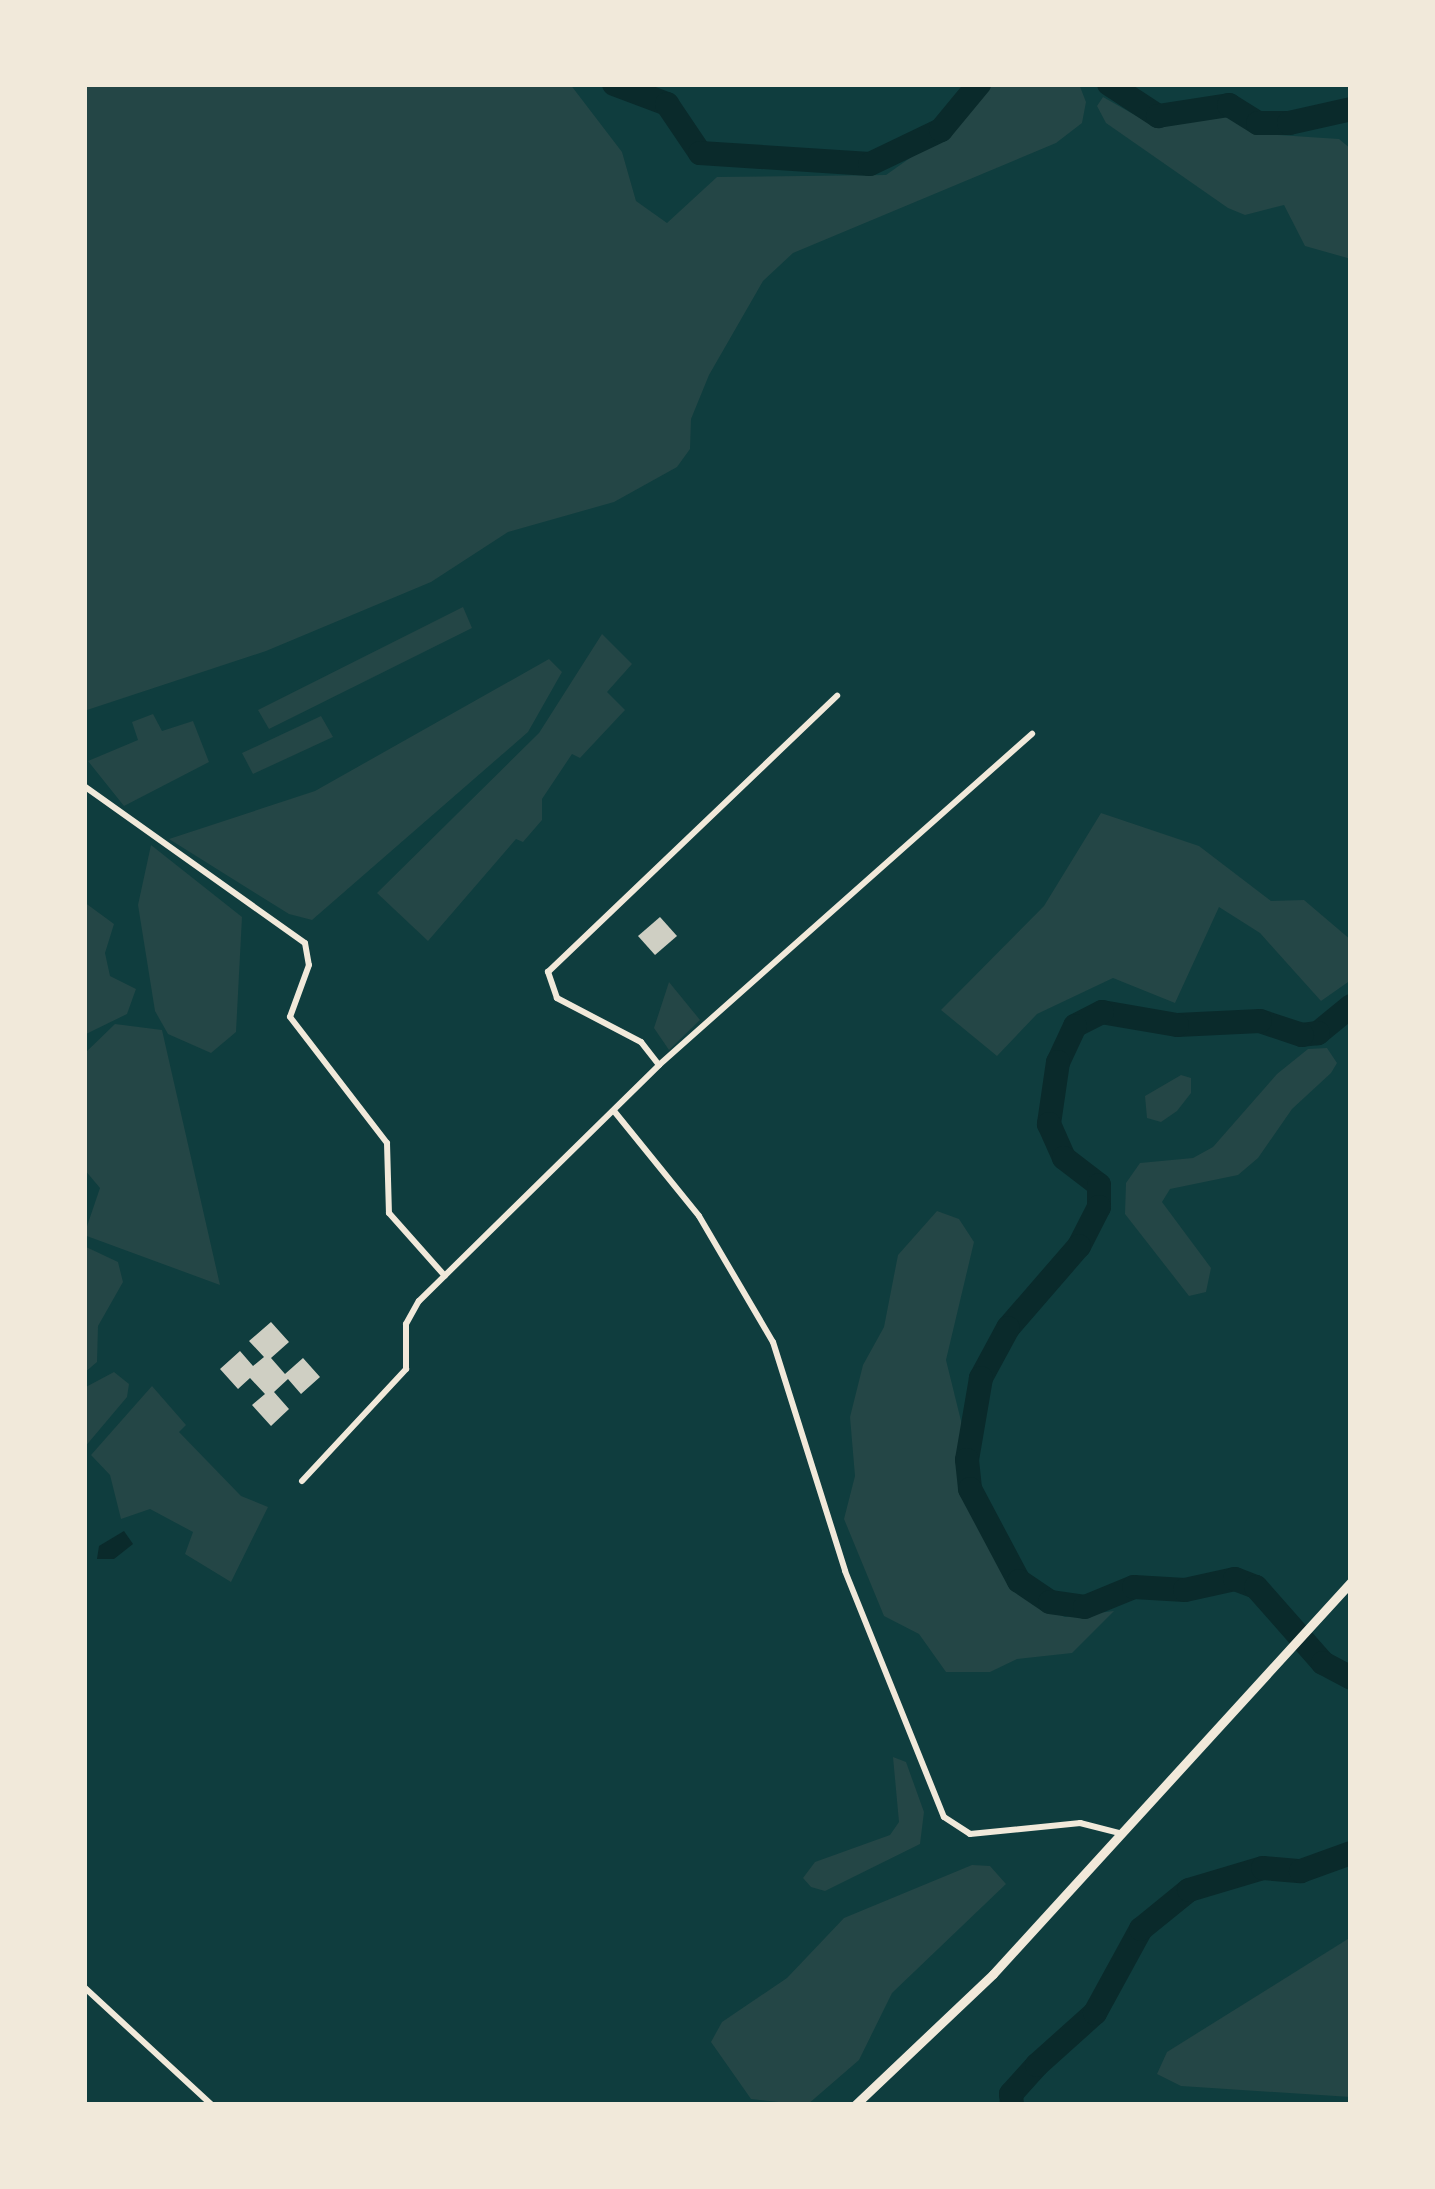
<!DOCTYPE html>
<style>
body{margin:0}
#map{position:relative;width:1435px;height:2189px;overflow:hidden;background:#0f3d3e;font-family:"DM Sans",sans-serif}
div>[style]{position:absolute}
.green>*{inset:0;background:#244646}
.water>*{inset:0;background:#0a2a2b}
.river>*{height:24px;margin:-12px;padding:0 12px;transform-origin:12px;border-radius:12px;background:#0a2a2b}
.building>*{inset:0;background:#cfcfc3}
.minor>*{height:6px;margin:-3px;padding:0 3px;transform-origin:3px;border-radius:3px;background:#f1e9da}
.primary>*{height:9px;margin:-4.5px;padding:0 4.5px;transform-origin:4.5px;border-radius:4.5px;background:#f1e9da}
span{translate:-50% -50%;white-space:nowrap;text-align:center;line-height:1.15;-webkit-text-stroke:12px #f1e9da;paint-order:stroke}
.frame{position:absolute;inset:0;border:87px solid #f1e9da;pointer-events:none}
</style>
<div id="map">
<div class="green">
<div style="clip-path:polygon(84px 84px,570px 84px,622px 152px,636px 201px,667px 223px,717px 177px,886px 175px,965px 119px,992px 84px,1079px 84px,1086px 102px,1082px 123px,1056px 143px,793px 253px,763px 281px,709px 375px,691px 419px,690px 449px,677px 467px,614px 502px,508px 532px,431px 582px,266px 651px,84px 711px)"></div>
<div style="clip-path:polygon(1103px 97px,1149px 123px,1226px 117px,1278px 135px,1339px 139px,1351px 149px,1351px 259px,1305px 246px,1284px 205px,1245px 215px,1228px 208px,1106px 123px,1097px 106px)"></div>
<div style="clip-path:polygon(463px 607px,472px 628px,269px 729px,258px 710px)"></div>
<div style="clip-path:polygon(602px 634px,632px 664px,607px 692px,625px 710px,580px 758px,572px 754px,542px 799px,542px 820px,523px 842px,516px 839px,428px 941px,377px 893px,539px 733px)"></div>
<div style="clip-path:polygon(549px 659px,562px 672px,528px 732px,312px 920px,289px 914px,169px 839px,315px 791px)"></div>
<div style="clip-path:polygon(153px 714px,162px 731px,193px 721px,209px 762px,124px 806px,88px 761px,138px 740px,132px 722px)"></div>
<div style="clip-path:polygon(321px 716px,333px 737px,253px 774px,242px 753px)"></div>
<div style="clip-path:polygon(1101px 813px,1199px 846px,1271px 901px,1304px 900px,1351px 940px,1351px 980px,1321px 1001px,1260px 933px,1219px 907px,1175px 1003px,1113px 978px,1037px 1014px,997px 1056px,941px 1010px,1044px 906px)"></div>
<div style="clip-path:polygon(151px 845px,242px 917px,236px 1032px,211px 1053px,168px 1034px,155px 1011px,138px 905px)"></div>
<div style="clip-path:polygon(84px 902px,114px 924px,105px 953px,110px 976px,136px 989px,127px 1014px,84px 1035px)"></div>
<div style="clip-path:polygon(669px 982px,700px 1020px,669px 1050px,654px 1028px)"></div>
<div style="clip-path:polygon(115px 1024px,162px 1030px,220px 1285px,84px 1235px,100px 1188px,84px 1169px,84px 1054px)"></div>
<div style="clip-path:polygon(1327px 1048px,1337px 1063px,1331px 1073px,1292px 1109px,1258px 1158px,1238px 1175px,1170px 1189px,1162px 1202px,1211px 1268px,1206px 1292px,1189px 1296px,1125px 1214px,1126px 1183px,1140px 1163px,1193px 1158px,1213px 1147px,1277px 1074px,1308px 1049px)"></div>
<div style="clip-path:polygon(1181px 1075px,1191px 1078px,1191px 1093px,1177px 1111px,1161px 1122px,1147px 1118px,1145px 1096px)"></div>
<div style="clip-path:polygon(937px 1211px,959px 1219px,974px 1242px,946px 1360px,963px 1429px,956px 1467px,964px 1495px,1009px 1580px,1032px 1604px,1065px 1617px,1114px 1611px,1072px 1653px,1017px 1659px,990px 1672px,946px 1672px,919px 1634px,884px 1616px,844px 1519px,855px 1476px,850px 1417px,863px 1365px,884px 1327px,898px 1255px)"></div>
<div style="clip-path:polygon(84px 1246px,118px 1262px,123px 1282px,98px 1326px,97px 1362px,84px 1373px)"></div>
<div style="clip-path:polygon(114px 1372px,129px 1384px,127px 1397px,84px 1448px,84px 1388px)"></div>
<div style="clip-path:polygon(152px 1386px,186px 1425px,179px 1432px,241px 1496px,268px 1507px,231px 1582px,185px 1554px,193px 1532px,150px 1509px,121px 1519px,110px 1475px,91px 1455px)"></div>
<div style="clip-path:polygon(893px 1757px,906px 1762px,924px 1812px,920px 1844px,825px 1891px,811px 1887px,803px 1878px,815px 1862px,890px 1835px,899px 1822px)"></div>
<div style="clip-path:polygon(972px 1865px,990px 1866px,1006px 1884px,892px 1993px,859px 2060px,807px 2105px,751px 2099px,711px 2042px,722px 2022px,787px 1978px,844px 1918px)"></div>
<div style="clip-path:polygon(1351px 1937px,1351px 2097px,1181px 2086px,1157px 2074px,1167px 2052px)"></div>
</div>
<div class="water">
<div style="clip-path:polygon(124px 1531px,133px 1544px,114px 1559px,97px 1559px,99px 1546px)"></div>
</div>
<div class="river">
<div style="left:614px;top:84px;width:57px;rotate:20.7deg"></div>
<div style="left:667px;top:104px;width:59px;rotate:56deg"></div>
<div style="left:700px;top:153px;width:170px;rotate:3.7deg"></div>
<div style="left:870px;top:164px;width:79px;rotate:-25.6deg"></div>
<div style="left:941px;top:130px;width:60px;rotate:-50.4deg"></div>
<div style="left:1109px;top:84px;width:59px;rotate:33.1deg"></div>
<div style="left:1158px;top:116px;width:72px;rotate:-8.8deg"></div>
<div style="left:1229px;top:105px;width:34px;rotate:32deg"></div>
<div style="left:1258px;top:123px;width:31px"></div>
<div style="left:1289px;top:123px;width:64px;rotate:-12.7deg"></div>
<div style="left:1351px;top:1006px;width:43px;rotate:140.7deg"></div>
<div style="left:1318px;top:1033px;width:16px;rotate:173deg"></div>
<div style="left:1302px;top:1035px;width:44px;rotate:-161.6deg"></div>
<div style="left:1260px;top:1021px;width:83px;rotate:177.2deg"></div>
<div style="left:1177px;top:1025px;width:76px;rotate:-170.2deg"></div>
<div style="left:1102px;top:1012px;width:30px;rotate:153deg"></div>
<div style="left:1075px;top:1026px;width:40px;rotate:115deg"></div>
<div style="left:1058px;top:1062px;width:63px;rotate:98.3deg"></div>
<div style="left:1049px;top:1124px;width:37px;rotate:66deg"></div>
<div style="left:1064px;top:1158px;width:44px;rotate:37.6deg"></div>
<div style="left:1099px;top:1185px;width:22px;rotate:90deg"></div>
<div style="left:1099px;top:1207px;width:44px;rotate:117.1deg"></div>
<div style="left:1079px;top:1246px;width:108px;rotate:130.9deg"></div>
<div style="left:1008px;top:1328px;width:57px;rotate:118.4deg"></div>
<div style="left:981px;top:1378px;width:83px;rotate:99.7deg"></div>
<div style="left:967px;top:1460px;width:29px;rotate:84deg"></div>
<div style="left:970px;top:1489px;width:104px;rotate:62deg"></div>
<div style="left:1019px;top:1581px;width:37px;rotate:34deg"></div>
<div style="left:1050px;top:1602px;width:35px;rotate:8deg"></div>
<div style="left:1085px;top:1607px;width:53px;rotate:-22.2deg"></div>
<div style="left:1134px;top:1587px;width:51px;rotate:3.4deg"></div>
<div style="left:1185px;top:1590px;width:51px;rotate:-12.4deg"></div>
<div style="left:1235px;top:1579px;width:22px;rotate:21deg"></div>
<div style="left:1256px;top:1587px;width:101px;rotate:48.6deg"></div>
<div style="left:1323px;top:1663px;width:32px;rotate:28deg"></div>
<div style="left:1012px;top:2105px;width:11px;rotate:-95deg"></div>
<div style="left:1011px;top:2094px;width:39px;rotate:-48deg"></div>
<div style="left:1037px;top:2065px;width:78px;rotate:-41.9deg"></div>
<div style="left:1095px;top:2013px;width:96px;rotate:-61.3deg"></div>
<div style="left:1141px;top:1929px;width:62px;rotate:-39.1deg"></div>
<div style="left:1189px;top:1890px;width:77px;rotate:-16.6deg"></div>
<div style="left:1263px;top:1868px;width:38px;rotate:5deg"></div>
<div style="left:1301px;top:1871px;width:53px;rotate:-19.8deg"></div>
</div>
<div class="building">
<div style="clip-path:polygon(660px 917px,677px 936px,655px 955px,638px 936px)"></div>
<div style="clip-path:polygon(271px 1322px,289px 1342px,271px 1358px,285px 1374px,303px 1358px,320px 1377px,301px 1394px,288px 1379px,274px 1392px,289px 1409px,271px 1426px,252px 1405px,265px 1394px,250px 1378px,238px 1389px,220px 1369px,240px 1351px,253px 1366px,264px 1357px,249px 1341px)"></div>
</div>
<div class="minor">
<div style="left:84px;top:786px;width:271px;rotate:35.4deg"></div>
<div style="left:305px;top:943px;width:22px;rotate:80deg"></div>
<div style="left:309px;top:965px;width:55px;rotate:110.1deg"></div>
<div style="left:290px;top:1017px;width:159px;rotate:52.4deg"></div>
<div style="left:387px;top:1143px;width:70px;rotate:88.4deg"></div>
<div style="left:389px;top:1213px;width:84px;rotate:48.4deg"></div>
<div style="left:659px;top:1065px;width:29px;rotate:-128deg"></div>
<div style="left:641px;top:1042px;width:95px;rotate:-152.4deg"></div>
<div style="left:557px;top:998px;width:28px;rotate:-109deg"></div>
<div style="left:548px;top:972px;width:400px;rotate:-43.7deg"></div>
<div style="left:614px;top:1111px;width:135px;rotate:51deg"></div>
<div style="left:699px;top:1216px;width:146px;rotate:59.6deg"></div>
<div style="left:773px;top:1342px;width:240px;rotate:72.5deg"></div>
<div style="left:845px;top:1571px;width:265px;rotate:68.1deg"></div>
<div style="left:944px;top:1817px;width:31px;rotate:33deg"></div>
<div style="left:970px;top:1834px;width:111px;rotate:-5.7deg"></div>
<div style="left:1080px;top:1823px;width:40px;rotate:14.4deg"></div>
<div style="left:302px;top:1481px;width:153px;rotate:-47.1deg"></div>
<div style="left:406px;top:1369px;width:45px;rotate:-90deg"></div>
<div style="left:406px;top:1324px;width:26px;rotate:-61deg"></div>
<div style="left:419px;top:1301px;width:337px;rotate:-44.5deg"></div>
<div style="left:659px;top:1065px;width:499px;rotate:-41.6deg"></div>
<div style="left:84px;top:1671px;width:1px;rotate:-90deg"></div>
<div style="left:84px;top:1987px;width:174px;rotate:42.7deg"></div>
</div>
<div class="primary">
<div style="left:855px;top:2105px;width:190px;rotate:-43.5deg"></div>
<div style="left:993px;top:1974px;width:531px;rotate:-47.6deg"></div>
</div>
<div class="frame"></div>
</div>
